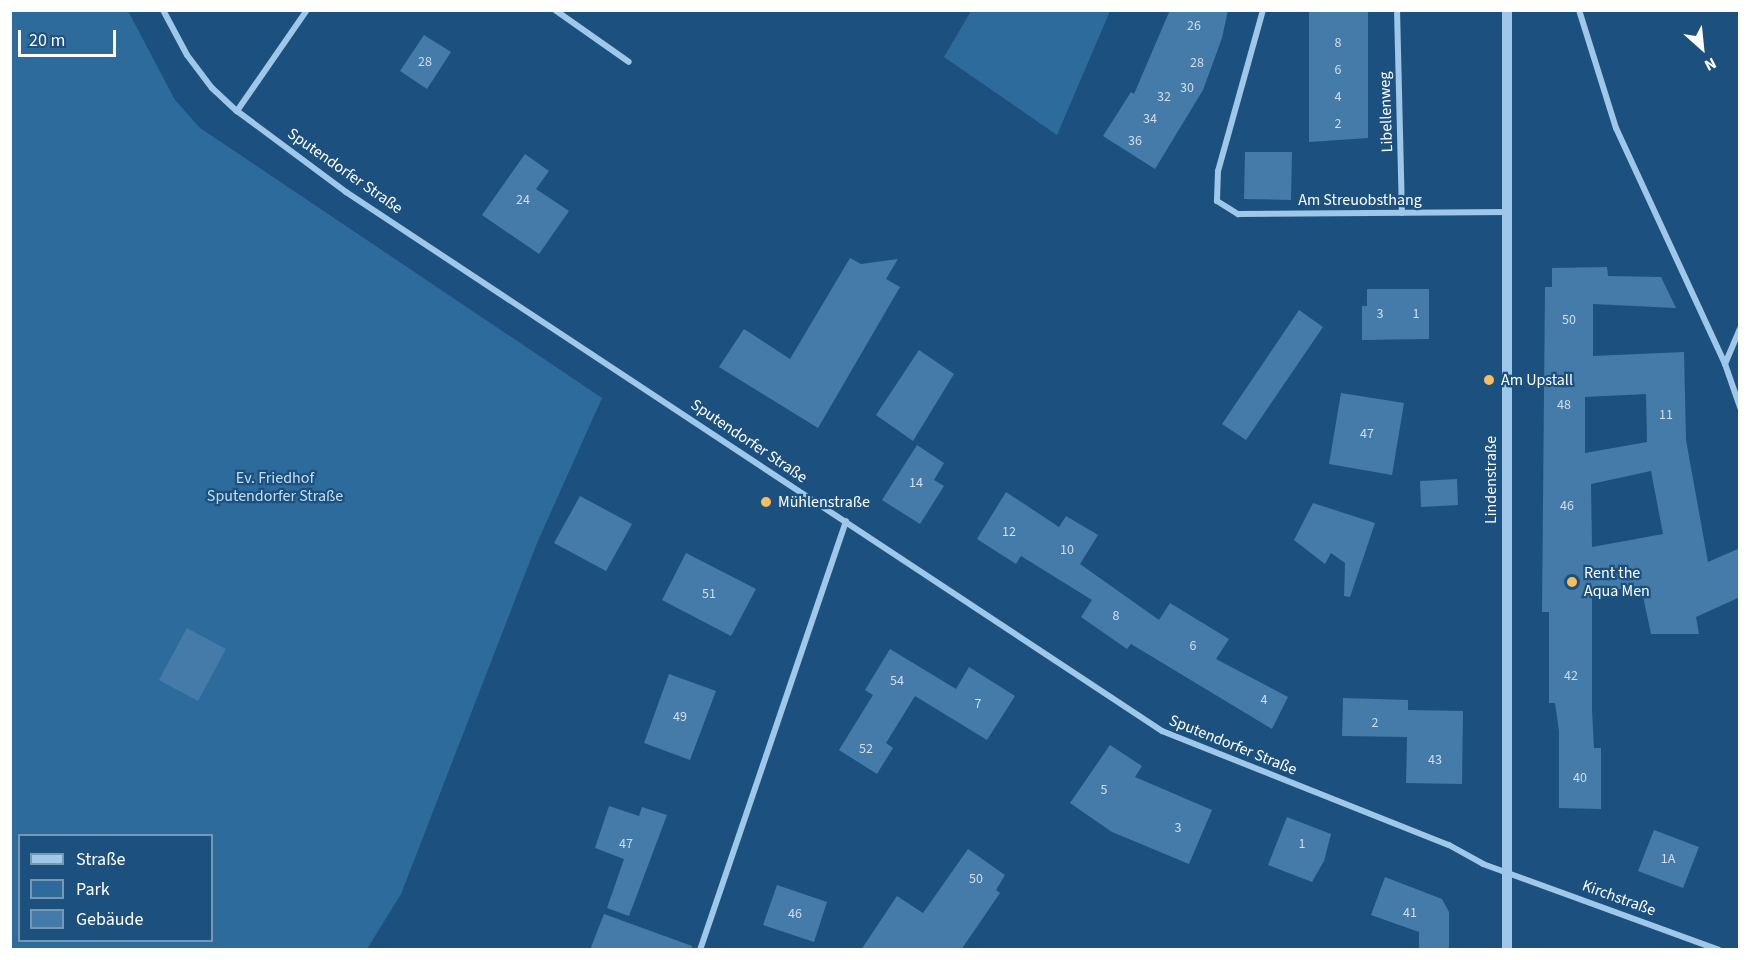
<!DOCTYPE html>
<meta charset="utf-8">
<style>
body{margin:0}
#map{position:relative;width:1750px;height:960px;overflow:hidden;background:#1c517f;font-family:"Source Sans 3",sans-serif}
div>[style]{position:absolute}
.green>*{inset:0;background:#2e6b9d}
.building>*{inset:0;background:#447ba9}
.minor>*{height:6px;margin:-3px;padding:0 3px;transform-origin:3px;border-radius:3px;background:#9fc7e9}
.tertiary>*{height:10px;margin:-5px;padding:0 5px;transform-origin:5px;border-radius:5px;background:#9fc7e9}
.dots>*{width:16px;height:16px;translate:-50% -50%;box-sizing:border-box;border:3px solid #1c517f;border-radius:50%}
span{translate:-50% -50%;white-space:nowrap;text-align:center;line-height:1.15;-webkit-text-stroke:4.5px #1c517f;paint-order:stroke}
.number-label{font-size:14px;color:#d0deea}
.number-label span{-webkit-text-stroke-width:0}
.street-label{font-size:16px;color:#fff}
.poi-label{font-size:16px;color:#fff}
.left{translate:0 -50%;text-align:left}
.park-label{font-size:16px;color:#c3dff7}
.frame{position:absolute;inset:0;border:12px solid #fff;pointer-events:none}
.legend{position:absolute;left:18px;top:834px;width:195px;height:108px;box-sizing:border-box;background:#1c517f;border:2px solid #7797b2;margin:0;padding:8px 10px;list-style:none;font-size:18px;color:#fff}
.legend li{display:flex;align-items:center;gap:12px;height:30px}
.legend b{width:30px;border:2px solid #7797b2}
.north{position:absolute;left:1672px;top:18px;width:60px;height:60px;-webkit-text-stroke:4px #1c517f;paint-order:stroke;rotate:153deg;font-size:16px;font-weight:700;line-height:24px;text-align:center;color:#fff}
.north::after{content:'';display:block;margin:auto;width:21px;height:27px;background:#fff;clip-path:polygon(50% 0,100% 100%,50% 72%,0 100%)}
.scale{position:absolute;left:18px;top:30px;width:98px;height:27px;box-sizing:border-box;border:3px solid #fff;border-top:0;padding-left:8px;font-size:18px;line-height:21px;white-space:nowrap;color:#fff;-webkit-text-stroke:4px #1c517f;paint-order:stroke}
</style>
<div id="map">
<div class="green">
<div style="clip-path:polygon(evenodd,10px 11px,128px 11px,175px 100px,200px 128px,602px 398px,537px 543px,401px 894px,367px 949px,11px 949px,10px 11px,20px 836px,212px 836px,212px 940px,20px 940px,20px 836px)"></div>
<div style="clip-path:polygon(971px 11px,1110px 11px,1057px 135px,944px 57px)"></div>
</div>
<div class="building">
<div style="clip-path:polygon(1170px 10px,1228px 10px,1222px 38px,1203px 90px,1155px 169px,1103px 136px,1131px 92px,1134px 94px)"></div>
<div style="clip-path:polygon(1309px 10px,1368px 10px,1368px 138px,1309px 142px)"></div>
<div style="clip-path:polygon(424px 35px,451px 52px,427px 89px,400px 71px)"></div>
<div style="clip-path:polygon(1245px 152px,1292px 152px,1291px 200px,1244px 199px)"></div>
<div style="clip-path:polygon(525px 154px,549px 171px,536px 189px,569px 211px,539px 254px,482px 215px)"></div>
<div style="clip-path:polygon(850px 258px,861px 264px,898px 259px,886px 279px,900px 287px,818px 428px,719px 367px,744px 329px,790px 359px)"></div>
<div style="clip-path:polygon(evenodd,1607px 267px,1608px 276px,1661px 277px,1676px 308px,1593px 304px,1593px 356px,1684px 352px,1686px 440px,1708px 562px,1740px 548px,1740px 597px,1696px 617px,1699px 634px,1651px 634px,1641px 587px,1592px 592px,1592px 710px,1594px 748px,1601px 748px,1601px 809px,1559px 808px,1559px 731px,1555px 703px,1549px 703px,1549px 612px,1542px 612px,1545px 287px,1552px 287px,1552px 268px,1607px 267px,1646px 394px,1647px 442px,1585px 453px,1585px 397px,1646px 394px,1607px 267px,1651px 471px,1663px 534px,1592px 547px,1591px 484px,1651px 471px)"></div>
<div style="clip-path:polygon(1367px 289px,1429px 289px,1429px 339px,1362px 340px,1362px 306px,1367px 306px)"></div>
<div style="clip-path:polygon(1299px 310px,1323px 327px,1246px 440px,1222px 424px)"></div>
<div style="clip-path:polygon(919px 350px,954px 374px,913px 441px,876px 415px)"></div>
<div style="clip-path:polygon(1341px 393px,1404px 403px,1392px 475px,1329px 464px)"></div>
<div style="clip-path:polygon(917px 445px,944px 463px,934px 480px,944px 486px,920px 524px,882px 500px)"></div>
<div style="clip-path:polygon(1457px 479px,1458px 505px,1421px 507px,1420px 481px)"></div>
<div style="clip-path:polygon(1006px 492px,1059px 527px,1066px 516px,1098px 535px,1080px 564px,1159px 620px,1170px 603px,1229px 639px,1216px 659px,1288px 697px,1272px 729px,1131px 644px,1127px 649px,1081px 617px,1092px 600px,1021px 556px,1016px 564px,977px 539px)"></div>
<div style="clip-path:polygon(580px 496px,632px 524px,606px 571px,554px 543px)"></div>
<div style="clip-path:polygon(1313px 503px,1375px 523px,1350px 597px,1344px 596px,1345px 563px,1331px 553px,1325px 564px,1294px 540px)"></div>
<div style="clip-path:polygon(686px 553px,756px 589px,731px 636px,662px 600px)"></div>
<div style="clip-path:polygon(187px 628px,226px 649px,198px 701px,159px 680px)"></div>
<div style="clip-path:polygon(890px 649px,956px 689px,969px 667px,1015px 696px,987px 740px,915px 696px,886px 743px,893px 748px,877px 774px,839px 750px,873px 695px,865px 690px)"></div>
<div style="clip-path:polygon(669px 674px,716px 691px,690px 760px,644px 743px)"></div>
<div style="clip-path:polygon(1343px 698px,1408px 700px,1408px 710px,1463px 711px,1462px 784px,1406px 783px,1407px 737px,1342px 736px)"></div>
<div style="clip-path:polygon(1110px 745px,1142px 766px,1135px 777px,1212px 810px,1189px 864px,1112px 832px,1070px 803px)"></div>
<div style="clip-path:polygon(609px 806px,639px 816px,642px 807px,667px 815px,629px 916px,607px 908px,624px 859px,595px 848px)"></div>
<div style="clip-path:polygon(1287px 817px,1331px 834px,1324px 861px,1312px 882px,1268px 865px)"></div>
<div style="clip-path:polygon(1654px 830px,1699px 847px,1683px 888px,1638px 871px)"></div>
<div style="clip-path:polygon(968px 849px,1005px 875px,996px 890px,1000px 893px,961px 950px,861px 950px,897px 896px,923px 913px)"></div>
<div style="clip-path:polygon(1385px 877px,1442px 899px,1449px 912px,1449px 950px,1419px 950px,1419px 932px,1371px 915px)"></div>
<div style="clip-path:polygon(777px 885px,827px 902px,814px 942px,763px 925px)"></div>
<div style="clip-path:polygon(604px 914px,692px 946px,692px 950px,590px 950px)"></div>
</div>
<div class="minor">
<div style="left:163px;top:10px;width:51px;rotate:61.9deg"></div>
<div style="left:187px;top:55px;width:41px;rotate:52.9deg"></div>
<div style="left:212px;top:88px;width:34px;rotate:43deg"></div>
<div style="left:237px;top:111px;width:136px;rotate:36.6deg"></div>
<div style="left:346px;top:192px;width:978px;rotate:33.45deg"></div>
<div style="left:1162px;top:731px;width:309px;rotate:21.7deg"></div>
<div style="left:1449px;top:845px;width:39px;rotate:29deg"></div>
<div style="left:1483px;top:864px;width:251px;rotate:20deg"></div>
<div style="left:555px;top:10px;width:90px;rotate:35.1deg"></div>
<div style="left:1263px;top:10px;width:167px;rotate:105.6deg"></div>
<div style="left:1218px;top:171px;width:30px;rotate:92deg"></div>
<div style="left:1217px;top:201px;width:25px;rotate:32deg"></div>
<div style="left:1238px;top:214px;width:270px;rotate:-0.4deg"></div>
<div style="left:1397px;top:10px;width:203px;rotate:88.6deg"></div>
<div style="left:1579px;top:10px;width:124px;rotate:72.6deg"></div>
<div style="left:1616px;top:128px;width:260px;rotate:65.2deg"></div>
<div style="left:1725px;top:364px;width:46px;rotate:70.8deg"></div>
<div style="left:237px;top:111px;width:123px;rotate:-55.3deg"></div>
<div style="left:1725px;top:364px;width:38px;rotate:-67deg"></div>
<div style="left:700px;top:950px;width:453px;rotate:-71.2deg"></div>
</div>
<div class="tertiary">
<div style="left:1507px;top:950px;width:940px;rotate:-90deg"></div>
</div>
<div class="dots">
<div style="left:1489px;top:380px;background:#f9bd5d"></div>
<div style="left:766px;top:502px;background:#f9bd5d"></div>
<div style="left:1572px;top:582px;background:#f9bd5d"></div>
</div>
<div class="number-label">
<span style="left:1194px;top:26px">26</span>
<span style="left:1338px;top:43px">8</span>
<span style="left:425px;top:62px">28</span>
<span style="left:1197px;top:63px">28</span>
<span style="left:1338px;top:70px">6</span>
<span style="left:1187px;top:88px">30</span>
<span style="left:1164px;top:97px">32</span>
<span style="left:1338px;top:97px">4</span>
<span style="left:1150px;top:119px">34</span>
<span style="left:1338px;top:124px">2</span>
<span style="left:1135px;top:141px">36</span>
<span style="left:523px;top:200px">24</span>
<span style="left:1380px;top:314px">3</span>
<span style="left:1416px;top:314px">1</span>
<span style="left:1569px;top:320px">50</span>
<span style="left:1564px;top:405px">48</span>
<span style="left:1666px;top:415px">11</span>
<span style="left:1367px;top:434px">47</span>
<span style="left:916px;top:483px">14</span>
<span style="left:1567px;top:506px">46</span>
<span style="left:1009px;top:532px">12</span>
<span style="left:1067px;top:550px">10</span>
<span style="left:709px;top:594px">51</span>
<span style="left:1116px;top:616px">8</span>
<span style="left:1193px;top:646px">6</span>
<span style="left:1571px;top:676px">42</span>
<span style="left:897px;top:681px">54</span>
<span style="left:1264px;top:700px">4</span>
<span style="left:978px;top:704px">7</span>
<span style="left:680px;top:717px">49</span>
<span style="left:1375px;top:723px">2</span>
<span style="left:866px;top:749px">52</span>
<span style="left:1435px;top:760px">43</span>
<span style="left:1580px;top:778px">40</span>
<span style="left:1104px;top:790px">5</span>
<span style="left:1178px;top:828px">3</span>
<span style="left:626px;top:844px">47</span>
<span style="left:1302px;top:844px">1</span>
<span style="left:1668px;top:859px">1A</span>
<span style="left:976px;top:879px">50</span>
<span style="left:1410px;top:913px">41</span>
<span style="left:795px;top:914px">46</span>
</div>
<div class="street-label">
<span style="left:1386px;top:112px;rotate:-92deg">Libellenweg</span>
<span style="left:345px;top:171px;rotate:35deg">Sputendorfer Straße</span>
<span style="left:1360px;top:200px">Am Streuobsthang</span>
<span style="left:749px;top:441px;rotate:34deg">Sputendorfer Straße</span>
<span style="left:1491px;top:480px;rotate:-90deg">Lindenstraße</span>
<span style="left:1233px;top:745px;rotate:22deg">Sputendorfer Straße</span>
<span style="left:1619px;top:898px;rotate:20deg">Kirchstraße</span>
</div>
<div class="poi-label">
<span class="left" style="left:1501px;top:380px">Am Upstall</span>
<span class="left" style="left:778px;top:502px">Mühlenstraße</span>
<span class="left" style="left:1584px;top:582px">Rent the<br>Aqua Men</span>
</div>
<div class="park-label">
<span style="left:275px;top:487px">Ev. Friedhof<br>Sputendorfer Straße</span>
</div>
<div class="frame"></div>
<ul class="legend">
<li><b style="height:8px;background:#9fc7e9"></b>Straße</li>
<li><b style="height:16px;background:#2e6b9d"></b>Park</li>
<li><b style="height:16px;background:#447ba9"></b>Gebäude</li>
</ul>
<div class="north">N</div>
<div class="scale">20 m</div>
</div>
